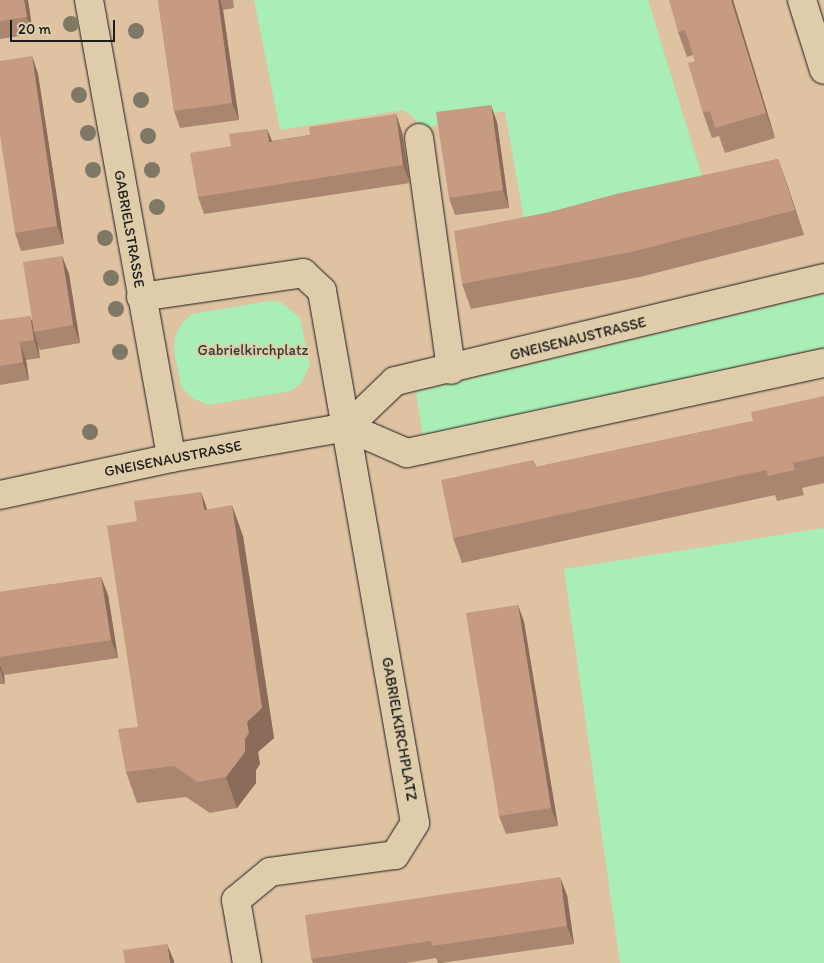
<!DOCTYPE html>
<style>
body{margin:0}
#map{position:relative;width:824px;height:963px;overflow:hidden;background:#dec2a2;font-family:Itim,sans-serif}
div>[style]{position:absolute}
.green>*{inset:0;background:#a9edb7}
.roads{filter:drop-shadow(0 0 1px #1c1c1c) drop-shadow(0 0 1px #1c1c1c)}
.minor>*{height:28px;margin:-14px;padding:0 14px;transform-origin:14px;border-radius:14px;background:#dfccaa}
.trees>*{width:16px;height:16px;margin:-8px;border-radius:50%;background:#7f7865}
.wall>*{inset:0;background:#aa856f}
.shaded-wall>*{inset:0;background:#8b6c5a}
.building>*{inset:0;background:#c69b81}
span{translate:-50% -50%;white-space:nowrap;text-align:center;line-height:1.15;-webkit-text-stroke:4px #dfccaa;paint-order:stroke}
.street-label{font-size:15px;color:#1c1c1c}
.park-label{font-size:15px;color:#313b33}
.scale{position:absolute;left:10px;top:20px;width:105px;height:22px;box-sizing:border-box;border:2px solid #1c1c1c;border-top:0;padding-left:6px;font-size:15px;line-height:18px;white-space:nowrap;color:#1c1c1c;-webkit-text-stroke:4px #dfccaa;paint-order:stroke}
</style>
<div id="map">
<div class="green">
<div style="clip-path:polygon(254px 0,648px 0,704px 183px,524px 221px,505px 111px,425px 128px,404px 110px,280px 130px)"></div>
<div style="clip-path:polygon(824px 294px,824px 347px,423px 436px,416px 392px)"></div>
<div style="clip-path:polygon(269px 301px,281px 302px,300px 318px,310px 365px,302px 382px,291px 391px,209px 405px,194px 399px,181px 387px,174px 350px,175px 336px,182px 323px,192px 314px)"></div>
<div style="clip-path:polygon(824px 528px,824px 963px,620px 963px,564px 569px)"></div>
</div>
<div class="roads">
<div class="minor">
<div style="left:89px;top:0;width:465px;rotate:79.8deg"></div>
<div style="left:802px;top:0;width:73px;rotate:72.6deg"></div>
<div style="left:419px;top:138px;width:234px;rotate:82.1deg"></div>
<div style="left:141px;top:297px;width:164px;rotate:-8.4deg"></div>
<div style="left:303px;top:273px;width:26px;rotate:43deg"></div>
<div style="left:322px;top:291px;width:540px;rotate:80.08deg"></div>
<div style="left:415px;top:823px;width:38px;rotate:122deg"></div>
<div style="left:395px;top:855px;width:126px;rotate:172.3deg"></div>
<div style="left:270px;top:872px;width:44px;rotate:140.5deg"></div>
<div style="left:236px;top:900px;width:64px;rotate:80.1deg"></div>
<div style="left:347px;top:427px;width:65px;rotate:23.4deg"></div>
<div style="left:407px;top:453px;width:427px;rotate:-12.2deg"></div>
<div style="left:0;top:495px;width:175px;rotate:-12.2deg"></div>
<div style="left:171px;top:458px;width:179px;rotate:-10deg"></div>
<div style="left:347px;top:427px;width:66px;rotate:-43.8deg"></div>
<div style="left:395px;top:381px;width:441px;rotate:-13.5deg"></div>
</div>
</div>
<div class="trees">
<div style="left:71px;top:24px"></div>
<div style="left:136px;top:31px"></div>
<div style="left:79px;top:95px"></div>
<div style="left:141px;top:100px"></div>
<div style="left:88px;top:133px"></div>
<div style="left:148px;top:136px"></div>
<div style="left:93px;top:170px"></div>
<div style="left:152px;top:170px"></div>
<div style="left:157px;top:207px"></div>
<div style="left:105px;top:238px"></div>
<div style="left:111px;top:278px"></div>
<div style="left:116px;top:309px"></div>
<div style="left:120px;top:352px"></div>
<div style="left:90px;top:432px"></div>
</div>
<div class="wall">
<div style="clip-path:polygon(0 0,28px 0,33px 34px,0 39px)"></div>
<div style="clip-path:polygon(158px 0,233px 0,234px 8px,223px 10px,239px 120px,180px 128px,174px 111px)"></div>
<div style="clip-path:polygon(733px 0,775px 138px,725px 153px,719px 136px,712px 138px,703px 113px,695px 61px,693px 55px,687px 57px,678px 32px)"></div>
<div style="clip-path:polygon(32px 56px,38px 74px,64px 244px,21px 251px,15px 233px)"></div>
<div style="clip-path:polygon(396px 114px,402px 132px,410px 183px,204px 214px,198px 197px,231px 146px,267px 129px,272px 141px,310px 135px)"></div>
<div style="clip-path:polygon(497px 122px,509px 208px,455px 215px,449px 198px)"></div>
<div style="clip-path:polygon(778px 159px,804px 235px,640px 277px,471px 309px,462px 284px,550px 212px)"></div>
<div style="clip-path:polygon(62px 256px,69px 274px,80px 343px,40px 350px,38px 345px,40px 358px,26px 360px,29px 380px,0 385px,0 320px,32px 320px)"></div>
<div style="clip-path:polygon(824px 396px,824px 483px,802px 488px,804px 495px,777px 501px,775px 495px,462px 563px,453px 538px,533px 460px,536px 467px,753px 421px)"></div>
<div style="clip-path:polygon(201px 492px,207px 510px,243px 536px,274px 738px,258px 752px,260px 764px,256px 770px,256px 783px,237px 808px,210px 813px,186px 797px,137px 803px,126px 772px,138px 727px,137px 521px)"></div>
<div style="clip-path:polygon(101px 577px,108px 595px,118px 658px,4px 675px,5px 684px,0 684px,0 592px)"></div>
<div style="clip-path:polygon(518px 605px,524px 622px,558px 826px,506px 834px,499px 816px)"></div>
<div style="clip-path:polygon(567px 895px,574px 944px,441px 963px,438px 963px,436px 958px,406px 963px,313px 963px,311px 959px)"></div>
</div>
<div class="shaded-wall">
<div style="clip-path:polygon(24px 0,28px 0,33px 34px,27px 17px)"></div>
<div style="clip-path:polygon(218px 0,220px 0,223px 10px,239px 120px,232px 103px)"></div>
<div style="clip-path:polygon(731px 0,733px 0,775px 138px,766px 113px)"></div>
<div style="clip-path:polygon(32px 56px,38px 74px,64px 244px,57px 226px)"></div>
<div style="clip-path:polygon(491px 105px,497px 122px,509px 208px,503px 190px)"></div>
<div style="clip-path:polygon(396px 114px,402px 132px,410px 183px,403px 165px)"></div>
<div style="clip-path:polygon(267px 129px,274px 146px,269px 142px)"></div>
<div style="clip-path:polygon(778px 159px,787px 184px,804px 235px,795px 210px)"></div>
<div style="clip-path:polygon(62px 256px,69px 274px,80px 343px,73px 325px)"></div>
<div style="clip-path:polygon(30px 316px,36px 332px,34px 332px,38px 345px,40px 358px,34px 340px)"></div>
<div style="clip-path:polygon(20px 342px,26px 360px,29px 380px,23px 362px)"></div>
<div style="clip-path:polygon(201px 492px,212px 523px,204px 510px)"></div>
<div style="clip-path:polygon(232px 505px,243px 536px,274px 738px,258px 752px,260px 764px,256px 770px,256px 783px,237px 808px,226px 777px,245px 739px,247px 722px)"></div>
<div style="clip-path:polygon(101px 577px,108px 595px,118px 658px,111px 640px)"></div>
<div style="clip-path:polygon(518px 605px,524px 622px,558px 826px,551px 808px)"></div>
<div style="clip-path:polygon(0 665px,4px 675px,5px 684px,0 669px)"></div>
<div style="clip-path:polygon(560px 877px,567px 895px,574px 944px,567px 926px)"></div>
<div style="clip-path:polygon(167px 944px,174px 961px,174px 963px,170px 963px)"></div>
</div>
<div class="building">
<div style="clip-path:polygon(0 0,24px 0,27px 17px,0 21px)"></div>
<div style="clip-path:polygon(158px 0,218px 0,232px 103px,174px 111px)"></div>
<div style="clip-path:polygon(669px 0,731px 0,766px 113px,715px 128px,710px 111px,703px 113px,688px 63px,695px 61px,685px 30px,678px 32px)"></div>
<div style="clip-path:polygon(32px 56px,57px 226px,15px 233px,0 135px,0 61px)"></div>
<div style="clip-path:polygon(491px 105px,503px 190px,449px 198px,436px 112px)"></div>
<div style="clip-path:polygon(396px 114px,403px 165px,198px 197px,190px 153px,231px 146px,229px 134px,267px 129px,269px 142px,310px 135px,309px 127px)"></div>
<div style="clip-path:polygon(778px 159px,795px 210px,631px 252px,462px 284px,454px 231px,550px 212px,616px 194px)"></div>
<div style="clip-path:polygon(62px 256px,73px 325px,34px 332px,23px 262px)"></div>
<div style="clip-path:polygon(30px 316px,34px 340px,20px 342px,23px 362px,0 366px,0 320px)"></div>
<div style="clip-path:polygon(824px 396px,824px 456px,793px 463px,795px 470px,768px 476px,766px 470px,453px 538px,441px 480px,533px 460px,535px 467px,753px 421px,751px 412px)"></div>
<div style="clip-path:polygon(201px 492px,204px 510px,232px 505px,262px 708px,247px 722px,249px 733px,245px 739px,245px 752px,226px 777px,198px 782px,174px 766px,126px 772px,118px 729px,138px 727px,107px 526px,137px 521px,134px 501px)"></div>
<div style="clip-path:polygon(101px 577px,111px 640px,0 657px,0 592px)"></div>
<div style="clip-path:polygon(518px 605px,551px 808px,499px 816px,466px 613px)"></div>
<div style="clip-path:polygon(560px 877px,567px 926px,432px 946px,431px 941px,311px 959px,305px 915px)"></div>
<div style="clip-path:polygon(167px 944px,170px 963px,125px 963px,123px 950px)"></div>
</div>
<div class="street-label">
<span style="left:129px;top:229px;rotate:80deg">GABRIELSTRASSE</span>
<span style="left:578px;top:339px;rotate:-14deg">GNEISENAUSTRASSE</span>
<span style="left:173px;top:459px;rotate:-11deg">GNEISENAUSTRASSE</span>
<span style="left:399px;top:729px;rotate:80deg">GABRIELKIRCHPLATZ</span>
</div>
<div class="park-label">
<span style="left:253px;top:351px">Gabrielkirchplatz</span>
</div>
<div class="scale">20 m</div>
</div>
